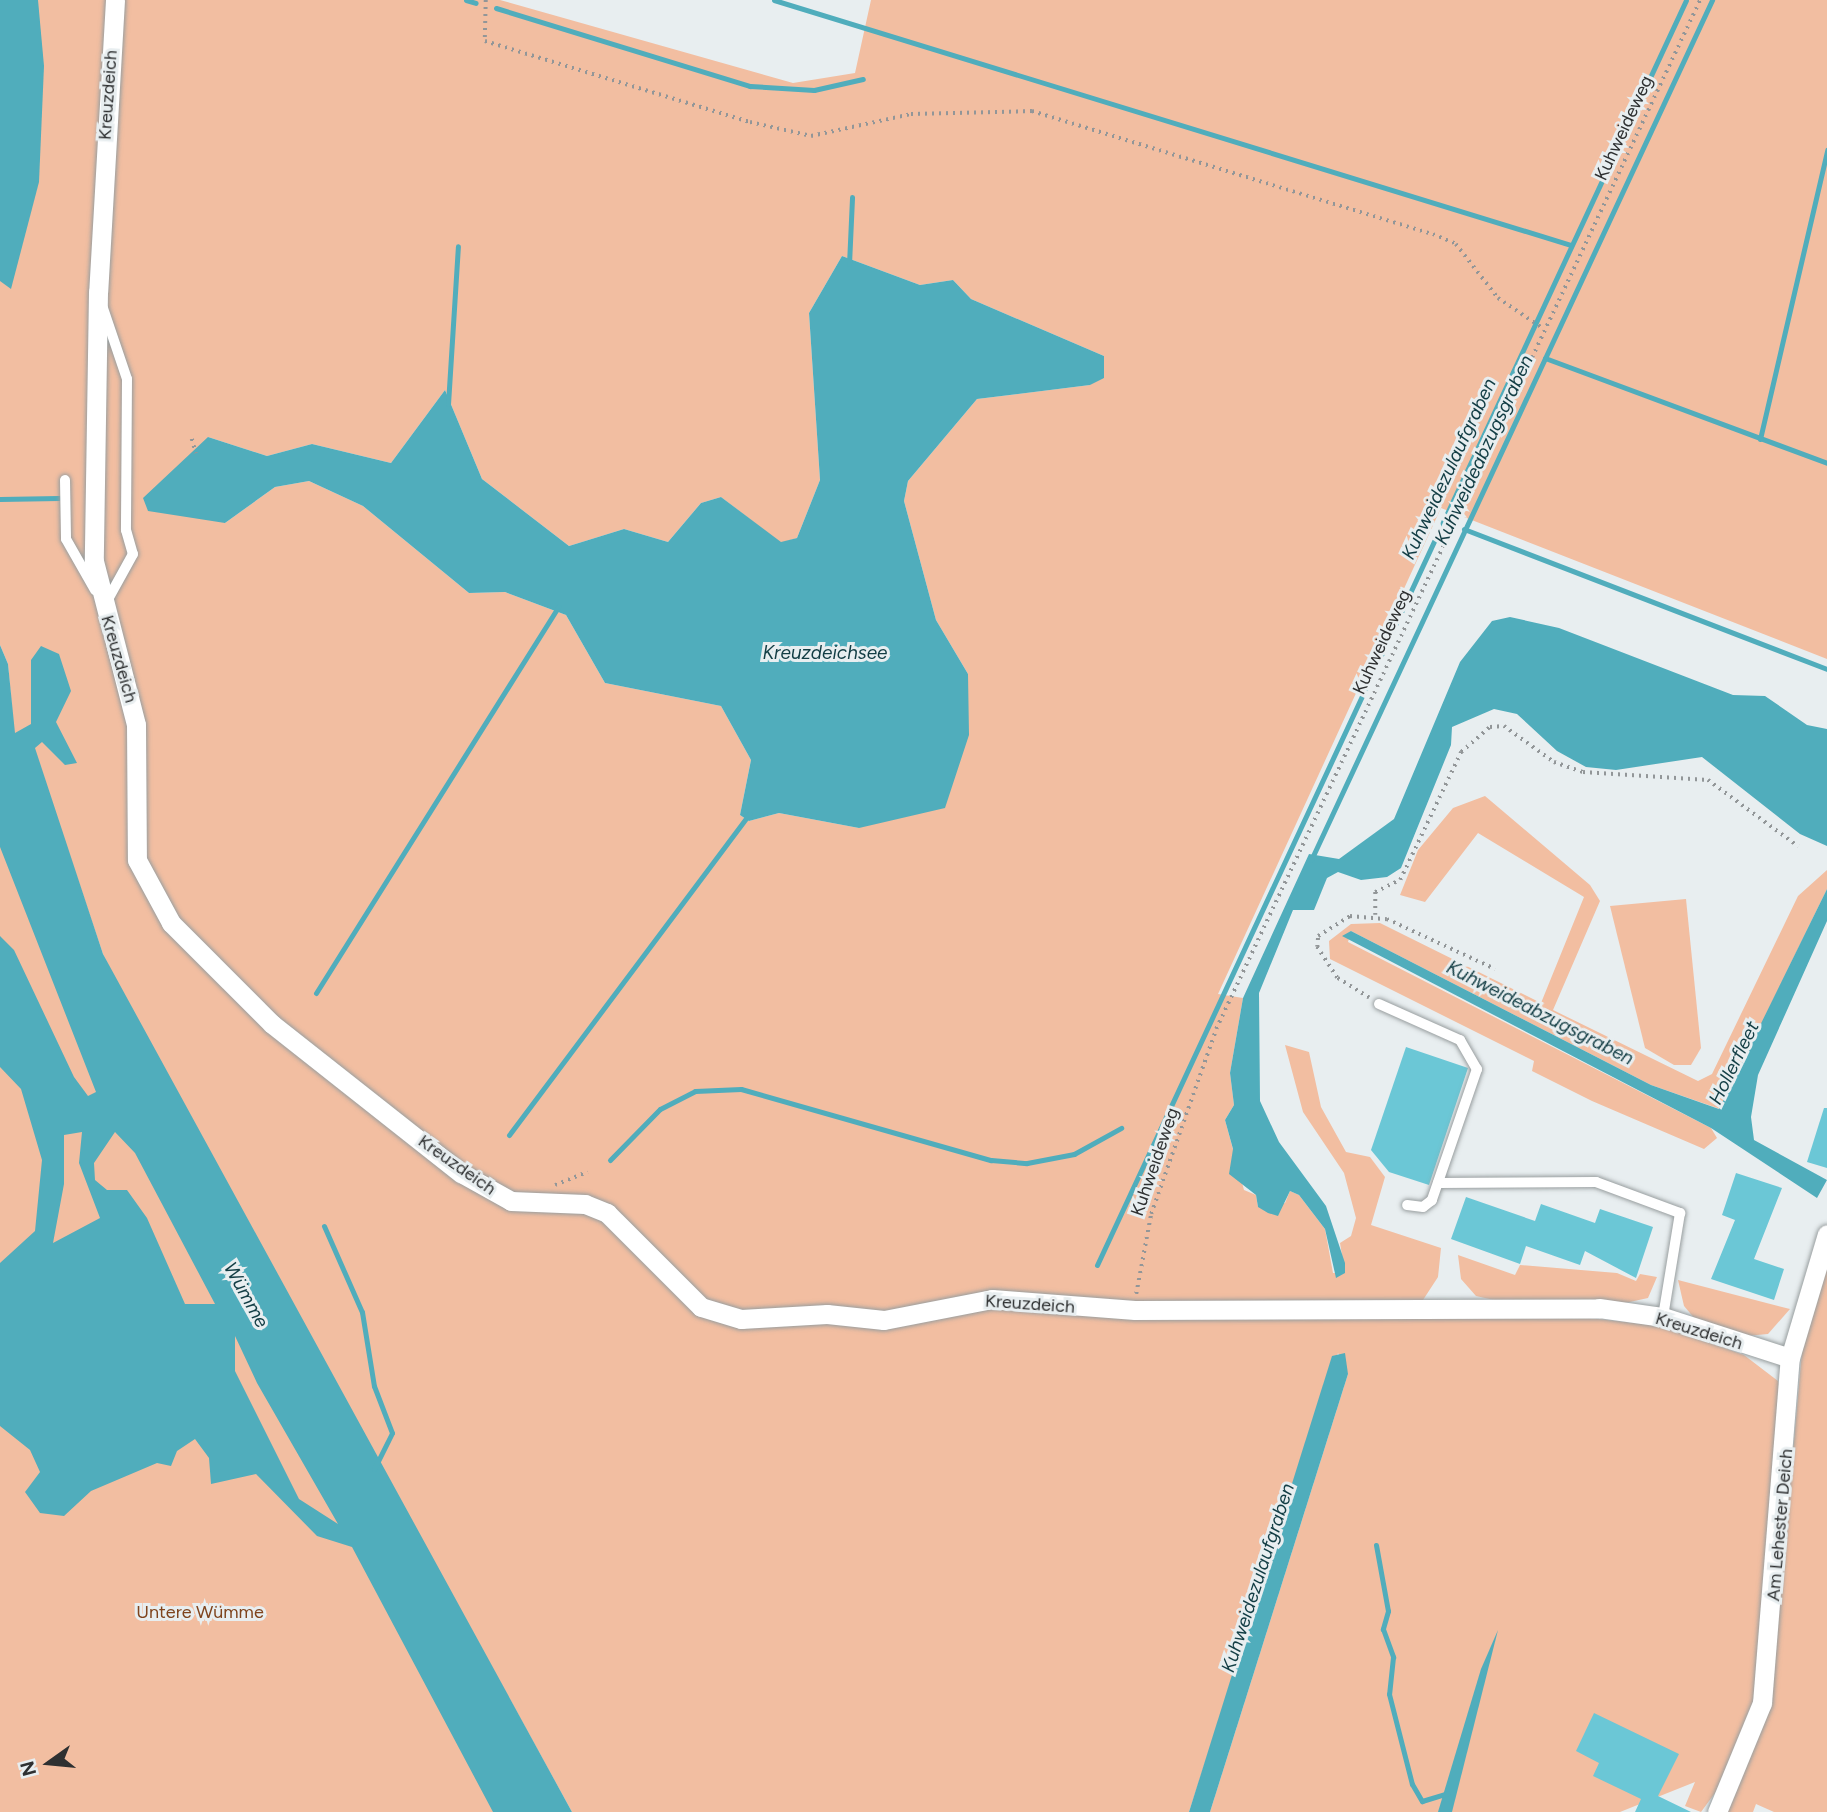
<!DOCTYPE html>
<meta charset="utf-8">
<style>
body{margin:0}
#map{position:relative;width:1827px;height:1812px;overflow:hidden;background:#e8eef0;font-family:Figtree,sans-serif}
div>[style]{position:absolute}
.green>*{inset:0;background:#f2bea1}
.water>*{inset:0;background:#50adbc}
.stream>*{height:5px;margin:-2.5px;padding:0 2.5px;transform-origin:2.5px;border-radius:2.5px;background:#50adbc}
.building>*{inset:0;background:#6bc7d6}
.path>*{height:3.5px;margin-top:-1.75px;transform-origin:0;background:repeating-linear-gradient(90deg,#929698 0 2px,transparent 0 7px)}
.roads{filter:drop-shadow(0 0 2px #989e9f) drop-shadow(0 0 2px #989e9f)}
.service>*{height:10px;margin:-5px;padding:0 5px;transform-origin:5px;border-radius:5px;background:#fff}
.minor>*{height:19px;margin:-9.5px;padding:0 9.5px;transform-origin:9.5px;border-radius:9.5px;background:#fff}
span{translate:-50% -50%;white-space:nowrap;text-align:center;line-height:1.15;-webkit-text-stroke:6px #e8eef0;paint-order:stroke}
.street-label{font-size:18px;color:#2e3031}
.park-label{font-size:18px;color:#7f441d}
.water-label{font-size:19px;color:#123d44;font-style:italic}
.north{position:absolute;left:14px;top:1728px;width:70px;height:70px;-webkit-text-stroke:5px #e8eef0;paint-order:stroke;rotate:255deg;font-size:19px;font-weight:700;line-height:28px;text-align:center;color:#2e3031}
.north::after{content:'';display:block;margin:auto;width:24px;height:32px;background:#2e3031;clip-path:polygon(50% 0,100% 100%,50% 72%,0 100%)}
</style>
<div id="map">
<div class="green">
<div style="clip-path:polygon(evenodd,0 0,500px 0,793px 83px,855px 73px,871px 0,1827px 0,1827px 659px,1441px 508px,1218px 994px,1243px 998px,1230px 1073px,1234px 1105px,1225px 1120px,1244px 1190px,1256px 1195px,1258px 1207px,1285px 1203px,1290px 1191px,1299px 1195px,1325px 1229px,1333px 1273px,1345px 1273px,1340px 1243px,1351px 1236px,1356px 1218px,1344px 1173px,1303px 1112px,1285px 1045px,1309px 1052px,1321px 1107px,1346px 1152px,1370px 1157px,1385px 1177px,1371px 1225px,1441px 1248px,1438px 1277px,1423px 1300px,1662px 1326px,1744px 1355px,1778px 1381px,1783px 1395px,1753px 1704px,1726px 1778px,1701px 1812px,1685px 1806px,1695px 1782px,1620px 1812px,1210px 1812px,1348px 1374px,1338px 1353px,1189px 1812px,572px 1812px,130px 1010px,103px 954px,57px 818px,14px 733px,8px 664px,0 645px,0 0,842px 256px,920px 285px,953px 280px,971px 299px,1104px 356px,1090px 385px,977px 399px,908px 481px,904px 501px,936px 620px,968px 674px,859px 828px,779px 813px,749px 821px,740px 815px,751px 760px,721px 706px,605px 683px,566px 615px,505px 592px,469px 593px,363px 506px,309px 481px,275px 487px,225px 523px,208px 437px,267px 456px,312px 444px,391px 463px,445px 390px,482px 479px,569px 546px,624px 529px,668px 542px,701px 503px,721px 497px,781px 543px,797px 538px,820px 480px,809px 313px,842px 256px)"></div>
<div style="clip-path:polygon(0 740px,100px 1010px,544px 1812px,0 1812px)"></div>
<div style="clip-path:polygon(1485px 796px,1590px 885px,1600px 901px,1553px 1010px,1698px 1081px,1712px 1074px,1798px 896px,1827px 870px,1827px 889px,1720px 1109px,1651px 1085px,1351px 931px,1348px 942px,1711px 1128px,1717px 1138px,1704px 1149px,1592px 1101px,1532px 1071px,1534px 1061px,1330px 959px,1329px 941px,1351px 924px,1380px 923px,1541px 1003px,1584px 897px,1478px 833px,1425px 902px,1400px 895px,1418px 850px,1453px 808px)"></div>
<div style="clip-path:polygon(1686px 899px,1701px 1048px,1691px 1065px,1674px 1065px,1645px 1048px,1610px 906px)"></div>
<div style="clip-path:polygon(1827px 1251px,1827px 1812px,1774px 1812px,1756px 1804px,1753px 1812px,1727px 1812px,1772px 1689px,1803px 1340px)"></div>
<div style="clip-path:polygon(1458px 1255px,1515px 1275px,1520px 1265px,1617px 1273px,1636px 1281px,1640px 1274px,1657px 1277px,1648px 1298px,1625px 1303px,1494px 1300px,1476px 1296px,1461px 1279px)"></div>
<div style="clip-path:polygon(1678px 1280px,1790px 1309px,1768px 1334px,1746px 1336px,1695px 1319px,1684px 1306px)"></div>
</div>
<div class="water">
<div style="clip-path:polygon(0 0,38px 0,44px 66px,39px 182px,11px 289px,0 281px)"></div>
<div style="clip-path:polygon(842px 256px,920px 285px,953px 280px,971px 299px,1104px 356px,1104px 378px,1090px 385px,977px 399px,908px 481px,904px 501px,936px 620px,968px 674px,969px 735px,945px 808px,859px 828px,779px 813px,749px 821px,740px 815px,751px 760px,721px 706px,605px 683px,566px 615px,505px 592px,469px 593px,363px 506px,309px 481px,275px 487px,225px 523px,148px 511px,143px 498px,208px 437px,267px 456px,312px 444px,391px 463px,445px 390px,482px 479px,569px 546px,624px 529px,668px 542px,701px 503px,721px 497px,781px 542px,797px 538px,820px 480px,809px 313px)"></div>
<div style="clip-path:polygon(1510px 617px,1559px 628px,1733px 695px,1765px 696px,1807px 725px,1827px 729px,1827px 846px,1800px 834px,1702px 757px,1616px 770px,1586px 767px,1557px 751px,1517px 714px,1494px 709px,1452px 727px,1451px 745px,1401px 868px,1387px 877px,1361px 880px,1338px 872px,1327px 878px,1314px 910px,1293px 910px,1259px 993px,1260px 1101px,1279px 1142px,1326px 1206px,1345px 1263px,1345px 1273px,1336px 1278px,1325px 1229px,1299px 1195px,1290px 1191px,1278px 1216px,1268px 1213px,1258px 1207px,1256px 1195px,1229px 1174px,1233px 1149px,1225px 1120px,1234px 1105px,1230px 1073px,1243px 998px,1309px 854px,1339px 859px,1394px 819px,1460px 662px,1492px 621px)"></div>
<div style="clip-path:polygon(evenodd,0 645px,8px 664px,15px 733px,31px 724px,31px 660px,41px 646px,59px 654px,71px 691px,56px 722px,77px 763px,65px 765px,42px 742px,35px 748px,103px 954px,572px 1812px,493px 1812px,352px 1547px,317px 1536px,256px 1474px,211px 1484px,209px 1458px,195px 1439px,177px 1451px,171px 1466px,157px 1463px,91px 1491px,64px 1516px,40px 1513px,25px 1492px,40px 1472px,30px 1450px,0 1426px,0 1263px,35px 1231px,42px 1160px,21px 1089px,0 1067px,0 936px,14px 950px,74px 1077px,88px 1096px,96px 1092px,0 847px,0 645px,82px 1132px,79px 1163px,100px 1218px,53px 1243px,64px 1184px,64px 1135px,82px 1132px,0 645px,115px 1132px,135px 1153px,215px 1304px,185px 1304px,147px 1218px,127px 1190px,107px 1190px,95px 1180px,94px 1163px,115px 1132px,0 645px,235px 1336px,257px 1383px,338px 1524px,299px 1499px,235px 1371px,235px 1336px)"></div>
<div style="clip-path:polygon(1827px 889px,1827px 921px,1758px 1075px,1751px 1117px,1754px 1140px,1827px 1180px,1817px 1198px,1711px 1128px,1342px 936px,1351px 931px,1651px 1085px,1719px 1109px)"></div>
<div style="clip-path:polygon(1345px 1353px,1348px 1374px,1210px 1812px,1189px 1812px,1332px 1356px)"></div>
<div style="clip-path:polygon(1498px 1630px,1452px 1812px,1438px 1812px,1481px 1669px)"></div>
</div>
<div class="stream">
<div style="left:466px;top:0;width:10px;rotate:17deg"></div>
<div style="left:774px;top:0;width:834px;rotate:17.09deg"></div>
<div style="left:496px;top:8px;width:266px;rotate:17.1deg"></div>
<div style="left:750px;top:86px;width:64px;rotate:3.6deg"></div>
<div style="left:814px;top:90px;width:50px;rotate:-12.7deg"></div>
<div style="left:849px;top:264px;width:67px;rotate:-87.4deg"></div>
<div style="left:1545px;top:358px;width:301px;rotate:20.4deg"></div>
<div style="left:448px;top:404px;width:158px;rotate:-86.4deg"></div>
<div style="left:1760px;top:439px;width:297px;rotate:-76.9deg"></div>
<div style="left:0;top:499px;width:59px;rotate:-1deg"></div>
<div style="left:1464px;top:529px;width:389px;rotate:21.1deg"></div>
<div style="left:1311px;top:860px;width:949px;rotate:-65deg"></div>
<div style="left:316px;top:993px;width:456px;rotate:-57.9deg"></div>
<div style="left:509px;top:1135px;width:401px;rotate:-53.2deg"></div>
<div style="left:610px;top:1160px;width:71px;rotate:-45.6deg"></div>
<div style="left:660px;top:1109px;width:39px;rotate:-27deg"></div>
<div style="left:695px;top:1091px;width:46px;rotate:-2.5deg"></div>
<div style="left:741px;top:1089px;width:260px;rotate:15.9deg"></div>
<div style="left:991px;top:1160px;width:36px;rotate:5deg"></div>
<div style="left:1027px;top:1163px;width:48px;rotate:-10.8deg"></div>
<div style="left:1074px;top:1154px;width:54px;rotate:-29deg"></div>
<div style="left:324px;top:1226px;width:94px;rotate:66.2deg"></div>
<div style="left:362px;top:1312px;width:75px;rotate:80.8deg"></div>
<div style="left:374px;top:1386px;width:50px;rotate:69deg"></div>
<div style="left:392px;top:1433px;width:40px;rotate:116.6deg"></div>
<div style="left:1097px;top:1265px;width:1395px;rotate:-65.03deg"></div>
<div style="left:1376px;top:1545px;width:67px;rotate:79.7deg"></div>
<div style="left:1388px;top:1611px;width:19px;rotate:106deg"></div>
<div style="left:1383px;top:1629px;width:30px;rotate:70deg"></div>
<div style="left:1393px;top:1657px;width:37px;rotate:96deg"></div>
<div style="left:1389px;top:1694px;width:93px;rotate:75.7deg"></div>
<div style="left:1412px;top:1784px;width:20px;rotate:60deg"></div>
<div style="left:1422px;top:1801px;width:27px;rotate:-17deg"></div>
</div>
<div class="building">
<div style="clip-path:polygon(1406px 1047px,1468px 1068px,1429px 1185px,1389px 1172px,1371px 1150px)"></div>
<div style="clip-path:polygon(1824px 1108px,1827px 1108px,1827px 1168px,1807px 1162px)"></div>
<div style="clip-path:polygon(1736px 1173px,1782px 1188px,1754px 1259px,1784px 1269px,1774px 1300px,1711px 1279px,1735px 1220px,1722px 1215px)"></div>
<div style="clip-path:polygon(1466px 1197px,1535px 1221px,1541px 1204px,1595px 1223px,1600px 1209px,1653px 1227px,1636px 1278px,1585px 1251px,1580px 1265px,1526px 1246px,1520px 1264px,1451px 1239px)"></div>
<div style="clip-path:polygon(1594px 1713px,1679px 1754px,1658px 1796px,1691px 1812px,1635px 1812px,1641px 1799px,1593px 1776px,1599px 1763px,1576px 1751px)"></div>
</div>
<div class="path">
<div style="left:486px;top:0;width:41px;rotate:91.4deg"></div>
<div style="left:485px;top:41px;width:277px;rotate:17deg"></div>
<div style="left:750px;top:122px;width:63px;rotate:12.9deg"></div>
<div style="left:811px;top:136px;width:102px;rotate:-12.4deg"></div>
<div style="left:911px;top:114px;width:121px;rotate:-1.4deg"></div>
<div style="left:1032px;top:111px;width:419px;rotate:17.1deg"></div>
<div style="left:1433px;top:234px;width:25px;rotate:23deg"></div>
<div style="left:1456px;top:244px;width:68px;rotate:52.1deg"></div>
<div style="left:1498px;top:298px;width:55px;rotate:34deg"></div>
<div style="left:192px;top:439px;width:15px;rotate:74deg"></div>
<div style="left:1375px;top:915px;width:23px;rotate:-90deg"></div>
<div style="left:1375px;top:892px;width:28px;rotate:-26deg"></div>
<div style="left:1400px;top:880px;width:142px;rotate:-64.5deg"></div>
<div style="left:1461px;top:752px;width:38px;rotate:-41deg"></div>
<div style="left:1490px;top:727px;width:14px;rotate:-4deg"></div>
<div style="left:1504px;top:726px;width:62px;rotate:35.8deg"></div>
<div style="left:1554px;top:762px;width:31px;rotate:19deg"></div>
<div style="left:1583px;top:772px;width:125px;rotate:3.7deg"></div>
<div style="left:1708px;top:780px;width:112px;rotate:36.3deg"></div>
<div style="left:1369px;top:998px;width:38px;rotate:-148deg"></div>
<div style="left:1337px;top:978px;width:37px;rotate:-123deg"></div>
<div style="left:1317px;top:947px;width:11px;rotate:-85deg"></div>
<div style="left:1318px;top:936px;width:38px;rotate:-32deg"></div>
<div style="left:1350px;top:916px;width:37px;rotate:5deg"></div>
<div style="left:1387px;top:919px;width:119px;rotate:24.8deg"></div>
<div style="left:555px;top:1185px;width:35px;rotate:-22deg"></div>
<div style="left:1136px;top:1294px;width:81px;rotate:-79.4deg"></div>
<div style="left:1151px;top:1214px;width:196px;rotate:-70.6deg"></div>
<div style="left:1216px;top:1029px;width:1137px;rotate:-64.81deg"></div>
</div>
<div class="roads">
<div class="service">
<div style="left:103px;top:308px;width:75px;rotate:71.3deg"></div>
<div style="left:127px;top:379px;width:151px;rotate:90.4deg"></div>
<div style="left:126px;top:530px;width:25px;rotate:74deg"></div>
<div style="left:133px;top:554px;width:56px;rotate:118.9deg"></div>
<div style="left:65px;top:480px;width:59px;rotate:89deg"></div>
<div style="left:66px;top:539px;width:59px;rotate:60.4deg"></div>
<div style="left:1379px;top:1004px;width:89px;rotate:24deg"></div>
<div style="left:1460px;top:1040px;width:34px;rotate:60deg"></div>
<div style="left:1477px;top:1069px;width:139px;rotate:109deg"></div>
<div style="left:1432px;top:1200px;width:11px;rotate:142deg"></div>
<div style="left:1423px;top:1207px;width:16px;rotate:-173deg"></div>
<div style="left:1438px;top:1183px;width:158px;rotate:-0.4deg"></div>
<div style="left:1596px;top:1182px;width:90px;rotate:20.3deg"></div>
<div style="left:1680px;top:1213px;width:105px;rotate:99.3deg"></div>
</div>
<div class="minor">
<div style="left:115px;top:0;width:292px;rotate:93.3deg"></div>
<div style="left:98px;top:292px;width:269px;rotate:90.9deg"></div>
<div style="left:94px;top:561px;width:169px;rotate:75.6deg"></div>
<div style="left:136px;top:725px;width:135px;rotate:89.6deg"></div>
<div style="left:137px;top:860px;width:72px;rotate:61.6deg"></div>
<div style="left:171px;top:923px;width:143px;rotate:45deg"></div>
<div style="left:272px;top:1024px;width:241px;rotate:38.3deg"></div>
<div style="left:461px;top:1173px;width:57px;rotate:29.2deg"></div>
<div style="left:511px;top:1201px;width:74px;rotate:2.3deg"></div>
<div style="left:585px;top:1204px;width:24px;rotate:22deg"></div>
<div style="left:607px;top:1213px;width:133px;rotate:45deg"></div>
<div style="left:701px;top:1307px;width:42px;rotate:16.7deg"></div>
<div style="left:741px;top:1319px;width:86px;rotate:-3.3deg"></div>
<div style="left:827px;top:1314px;width:57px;rotate:6deg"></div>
<div style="left:884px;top:1320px;width:110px;rotate:-11deg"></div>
<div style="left:992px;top:1299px;width:143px;rotate:4.4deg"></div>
<div style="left:1135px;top:1310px;width:464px;rotate:-0.2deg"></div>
<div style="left:1599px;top:1308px;width:65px;rotate:8deg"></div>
<div style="left:1663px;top:1317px;width:133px;rotate:17.9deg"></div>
<div style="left:1717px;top:1812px;width:118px;rotate:-67.6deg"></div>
<div style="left:1762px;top:1703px;width:346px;rotate:-85.4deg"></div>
<div style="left:1790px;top:1358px;width:129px;rotate:-73.4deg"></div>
</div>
</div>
<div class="street-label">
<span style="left:108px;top:95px;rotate:-86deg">Kreuzdeich</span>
<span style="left:1624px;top:128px;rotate:-65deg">Kuhweideweg</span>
<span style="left:1382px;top:642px;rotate:-65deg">Kuhweideweg</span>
<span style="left:119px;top:659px;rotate:74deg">Kreuzdeich</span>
<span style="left:1155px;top:1162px;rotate:-71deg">Kuhweideweg</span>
<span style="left:457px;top:1165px;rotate:35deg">Kreuzdeich</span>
<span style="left:1030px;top:1304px;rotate:4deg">Kreuzdeich</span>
<span style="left:1699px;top:1331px;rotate:17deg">Kreuzdeich</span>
<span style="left:1780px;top:1525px;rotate:-85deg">Am Lehester Deich</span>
</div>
<div class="park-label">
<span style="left:200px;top:1612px">Untere Wümme</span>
</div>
<div class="water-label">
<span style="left:1484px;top:450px;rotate:-65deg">Kuhweideabzugsgraben</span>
<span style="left:1449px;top:469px;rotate:-65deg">Kuhweidezulaufgraben</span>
<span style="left:825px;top:653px">Kreuzdeichsee</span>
<span style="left:1540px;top:1013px;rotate:27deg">Kuhweideabzugsgraben</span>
<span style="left:1734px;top:1063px;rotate:-64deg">Hollerfleet</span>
<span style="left:246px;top:1295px;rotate:61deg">Wümme</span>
<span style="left:1258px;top:1578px;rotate:-72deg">Kuhweidezulaufgraben</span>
</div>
<div class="north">N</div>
</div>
